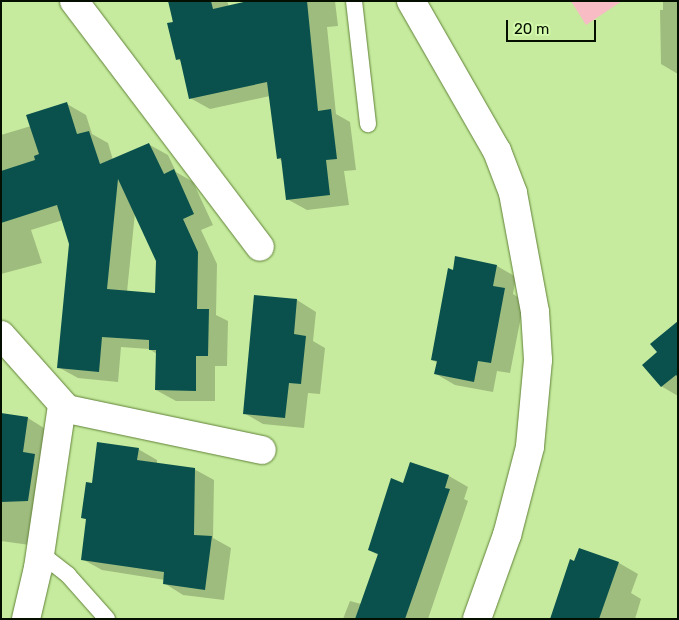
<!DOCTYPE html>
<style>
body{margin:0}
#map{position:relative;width:679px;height:620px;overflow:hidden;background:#c6eb9e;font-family:Rubik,sans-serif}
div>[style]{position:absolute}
.green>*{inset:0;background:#f7bcc4}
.shadow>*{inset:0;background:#0003}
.building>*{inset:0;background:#0a514e}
.roads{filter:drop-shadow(0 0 1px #618239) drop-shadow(0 0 1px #618239)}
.service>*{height:16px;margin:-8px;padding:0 8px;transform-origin:8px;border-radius:8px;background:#fff}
.minor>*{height:28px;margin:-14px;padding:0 14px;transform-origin:14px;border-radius:14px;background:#fff}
span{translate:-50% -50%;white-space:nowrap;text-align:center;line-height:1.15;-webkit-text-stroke:5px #d3f9ab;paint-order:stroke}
.frame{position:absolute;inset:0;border:2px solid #050f00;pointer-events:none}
.scale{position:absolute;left:506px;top:20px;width:90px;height:22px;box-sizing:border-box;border:2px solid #050f00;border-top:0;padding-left:6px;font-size:15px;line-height:18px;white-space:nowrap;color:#050f00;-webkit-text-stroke:4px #d3f9ab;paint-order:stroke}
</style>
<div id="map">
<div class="green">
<div style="clip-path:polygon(571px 1px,622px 1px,586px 25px)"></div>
</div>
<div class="shadow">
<div style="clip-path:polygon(170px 1px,227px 1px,229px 7px,254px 1px,335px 1px,338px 26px,327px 27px,336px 114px,350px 122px,356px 170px,344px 171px,349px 205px,307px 210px,287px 199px,282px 161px,278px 158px,270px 96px,210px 109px,190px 98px,182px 62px,177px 59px)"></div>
<div style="clip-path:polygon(663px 1px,678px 1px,678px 74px,661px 64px,660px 10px,663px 10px)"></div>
<div style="clip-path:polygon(evenodd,67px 104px,86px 115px,92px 134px,108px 143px,113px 160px,148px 144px,168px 155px,176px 172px,193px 182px,213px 225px,201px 230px,217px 264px,216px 315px,228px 321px,227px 366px,215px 366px,215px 401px,176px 401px,156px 390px,157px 354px,149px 349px,121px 347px,118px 382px,78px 378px,58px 367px,70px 244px,63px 220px,31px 230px,42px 263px,1px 274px,1px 135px,31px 126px,67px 104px,135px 213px,157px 261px,157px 295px,127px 292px,135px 213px)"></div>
<div style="clip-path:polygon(456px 258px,497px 266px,516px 277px,513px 294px,524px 301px,510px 373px,497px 371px,493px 392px,455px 385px,436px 374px,438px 363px,432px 360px)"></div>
<div style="clip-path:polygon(297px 300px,316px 312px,313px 341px,325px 348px,320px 394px,308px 393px,304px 428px,263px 424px,244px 413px)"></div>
<div style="clip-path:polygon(678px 322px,678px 396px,661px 386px,659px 352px)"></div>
<div style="clip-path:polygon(1px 415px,28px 418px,47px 430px,30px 545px,1px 541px)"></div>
<div style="clip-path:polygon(138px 449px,157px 460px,157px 464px,194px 469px,214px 480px,213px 538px,231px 548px,224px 600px,183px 595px,164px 583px,165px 580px,102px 570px,82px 559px,87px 520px,82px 517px,93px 484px)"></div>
<div style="clip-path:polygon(411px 463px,449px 476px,468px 487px,464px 499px,468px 501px,428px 619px,343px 619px,350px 601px,361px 604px,378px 555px,369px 550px,404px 484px)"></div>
<div style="clip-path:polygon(619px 563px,638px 574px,631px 593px,641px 599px,635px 619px,551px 619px)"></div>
</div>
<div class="building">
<div style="clip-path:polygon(168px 1px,211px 1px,213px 9px,248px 1px,307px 1px,318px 111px,331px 109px,337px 159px,326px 160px,330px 195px,286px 200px,281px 158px,277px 159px,267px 82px,189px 99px,180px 59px,176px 60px,167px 23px,173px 22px)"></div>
<div style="clip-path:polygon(evenodd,67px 102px,77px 134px,89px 131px,100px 164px,149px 143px,164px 174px,174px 169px,194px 214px,183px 219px,198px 252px,197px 309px,209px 309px,208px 356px,196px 356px,196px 391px,155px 390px,156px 350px,149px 350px,149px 340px,102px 337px,99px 372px,57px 368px,69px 244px,57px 205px,1px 223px,1px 171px,35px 160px,34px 156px,39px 154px,26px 115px,67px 102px,118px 179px,156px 261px,155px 293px,107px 289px,118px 179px)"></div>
<div style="clip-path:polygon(455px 256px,497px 265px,493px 286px,505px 288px,491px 363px,478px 361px,474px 382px,434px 374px,437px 361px,431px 360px,448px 268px,453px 270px)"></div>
<div style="clip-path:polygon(254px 295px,297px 299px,294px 334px,306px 336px,301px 384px,289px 383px,285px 418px,243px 414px)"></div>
<div style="clip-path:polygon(678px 321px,678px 377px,676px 375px,661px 387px,642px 365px,657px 352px,650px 344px)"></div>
<div style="clip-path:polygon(1px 413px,28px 417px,23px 452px,35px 454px,28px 501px,1px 502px)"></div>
<div style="clip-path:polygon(97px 442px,139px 448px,137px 460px,195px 468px,194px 535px,212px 536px,205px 590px,163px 584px,164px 572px,81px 560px,86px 519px,81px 518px,86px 482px,92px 483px)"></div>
<div style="clip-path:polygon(410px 462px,449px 475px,445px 488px,450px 489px,420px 576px,405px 619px,355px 619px,378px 554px,368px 550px,391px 478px,403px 483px)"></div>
<div style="clip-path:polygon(579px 548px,619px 562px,599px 619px,550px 619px,570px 559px,574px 561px)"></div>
</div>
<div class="roads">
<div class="service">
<div style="left:354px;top:1px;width:124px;rotate:83.5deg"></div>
<div style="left:40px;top:553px;width:36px;rotate:38deg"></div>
<div style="left:68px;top:575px;width:59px;rotate:48.4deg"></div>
</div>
<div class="minor">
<div style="left:74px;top:1px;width:308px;rotate:52.9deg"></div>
<div style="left:411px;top:1px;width:173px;rotate:60.2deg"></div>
<div style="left:497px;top:151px;width:45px;rotate:69.1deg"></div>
<div style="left:513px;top:193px;width:121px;rotate:79.5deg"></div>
<div style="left:535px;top:312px;width:48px;rotate:86.4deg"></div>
<div style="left:538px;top:360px;width:87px;rotate:95.3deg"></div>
<div style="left:530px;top:447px;width:91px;rotate:104.6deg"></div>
<div style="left:507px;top:535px;width:89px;rotate:109.7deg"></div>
<div style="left:1px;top:335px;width:99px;rotate:48.3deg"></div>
<div style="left:67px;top:409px;width:199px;rotate:11.9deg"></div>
<div style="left:26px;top:619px;width:52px;rotate:-76.8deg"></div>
<div style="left:38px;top:568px;width:165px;rotate:-81.6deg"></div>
</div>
</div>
<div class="frame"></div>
<div class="scale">20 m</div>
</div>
